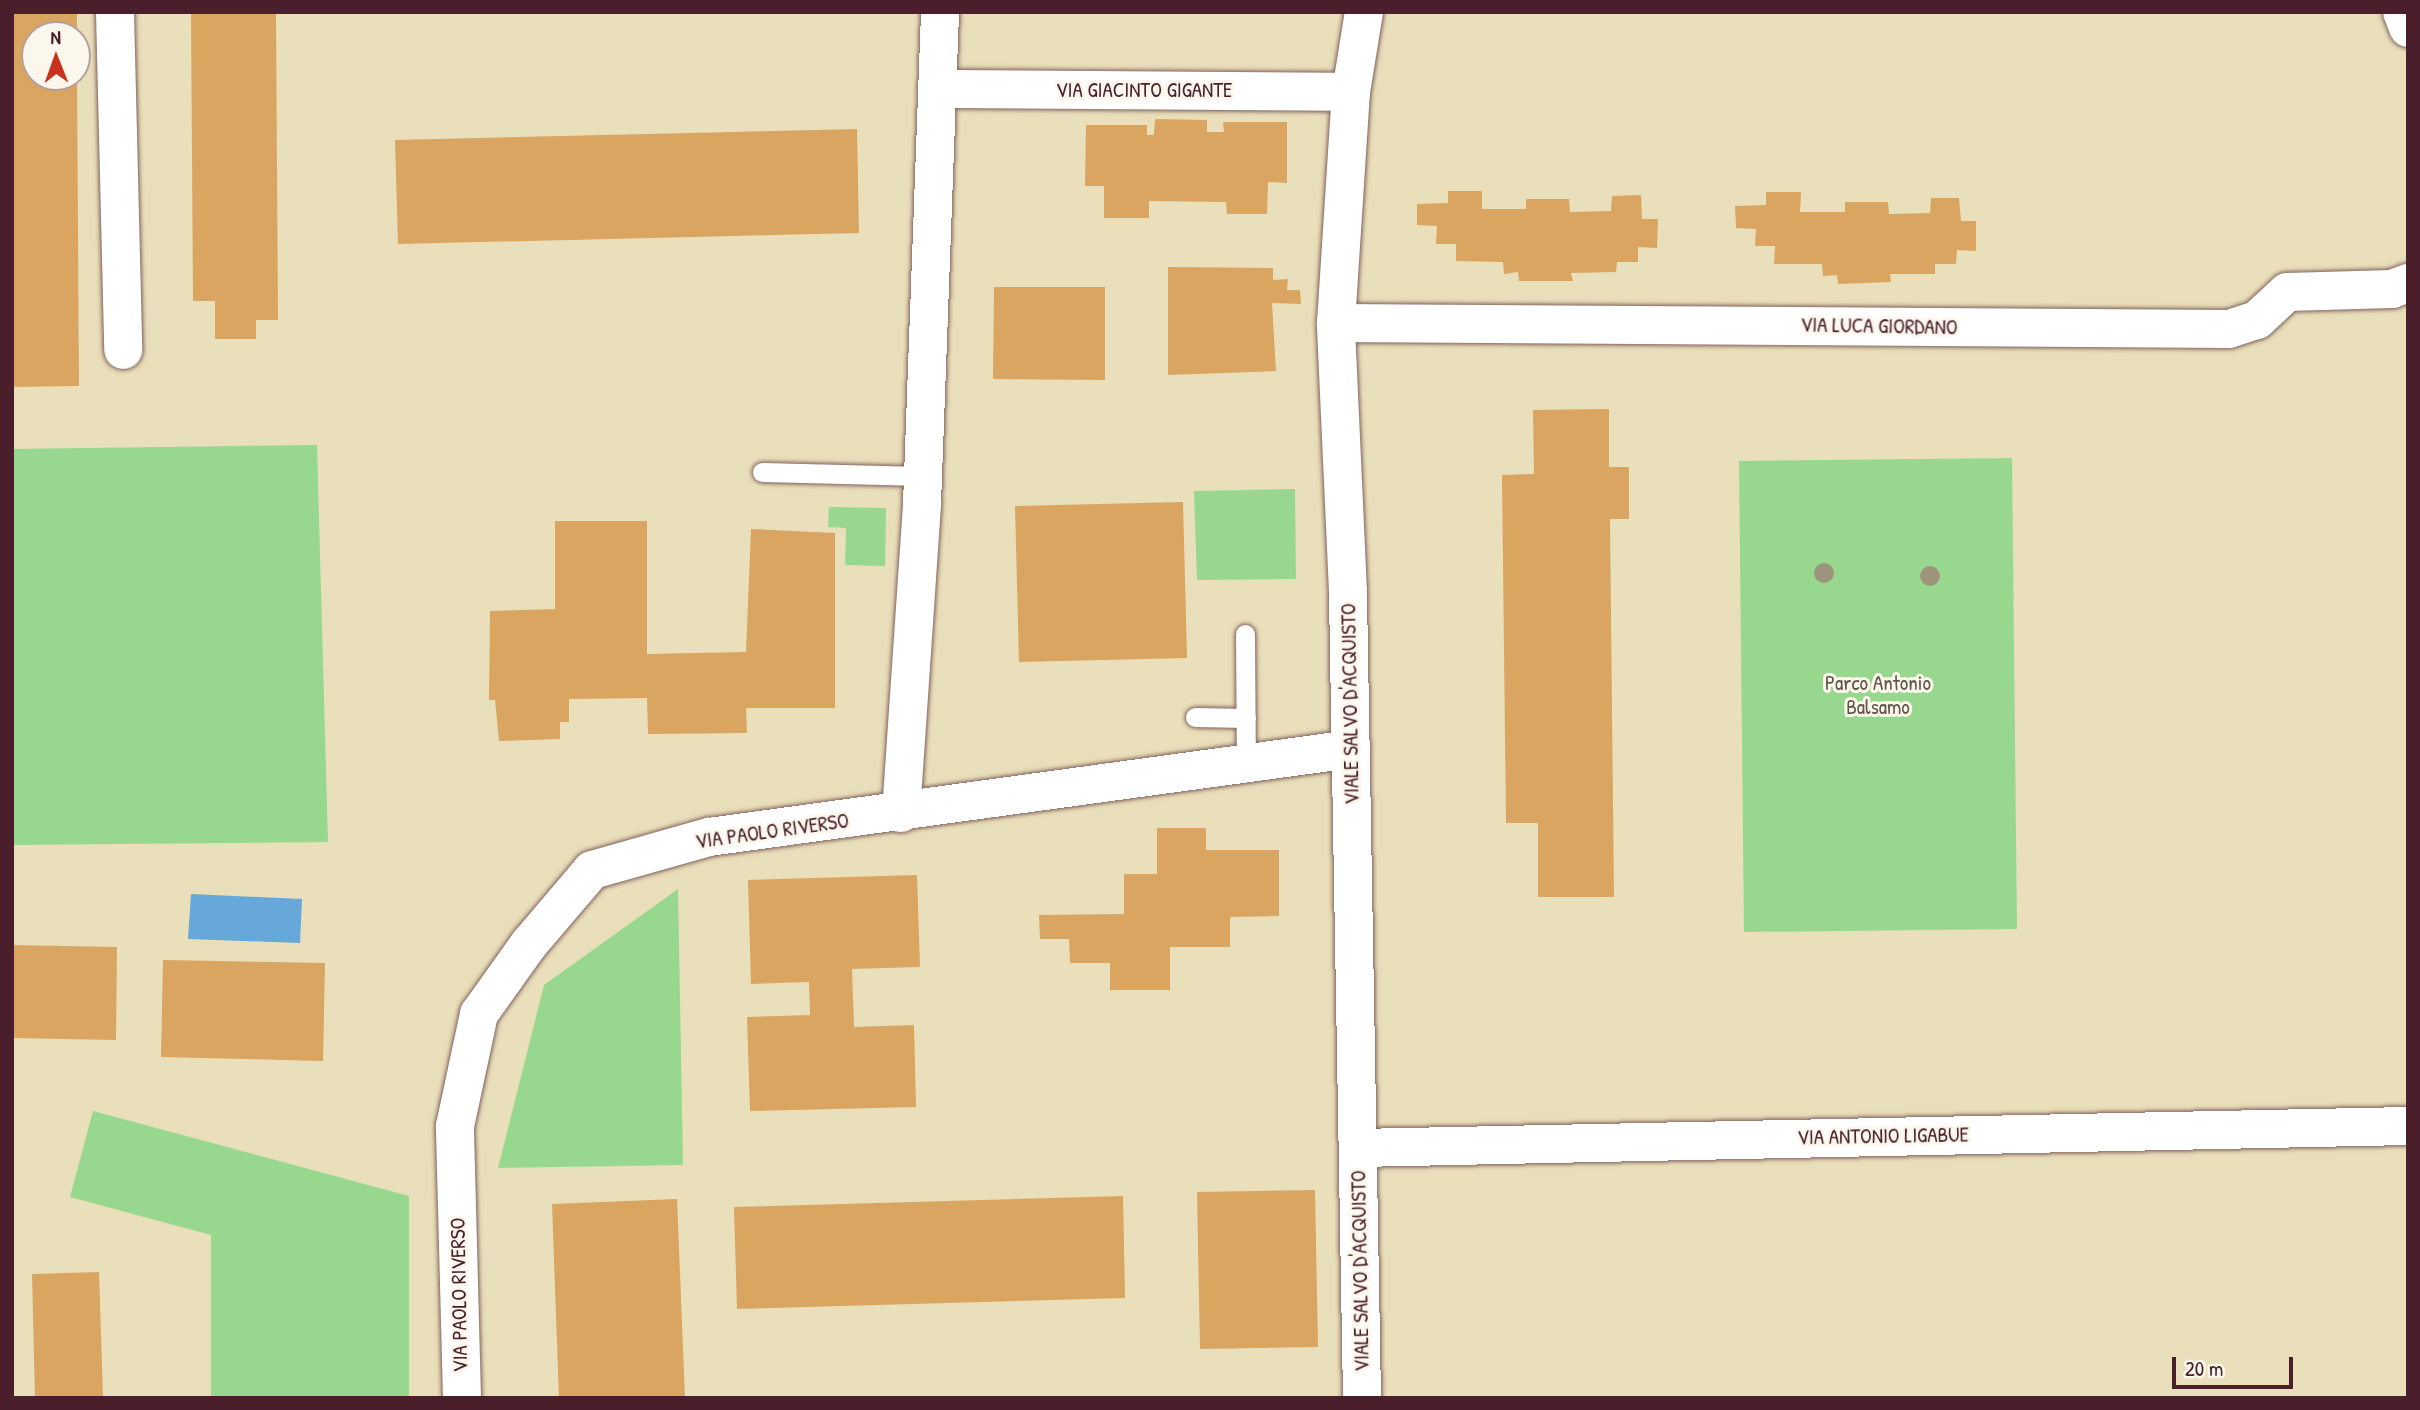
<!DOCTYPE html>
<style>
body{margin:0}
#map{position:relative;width:2420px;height:1410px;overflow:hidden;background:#e9dfba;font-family:"Patrick Hand",sans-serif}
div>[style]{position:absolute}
.green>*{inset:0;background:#98d88e}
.water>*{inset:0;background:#65a8d9}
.building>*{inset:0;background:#d9a560}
.roads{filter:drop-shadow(0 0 2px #82625d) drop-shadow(0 0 2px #82625d)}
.lane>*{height:19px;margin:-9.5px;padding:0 9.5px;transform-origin:9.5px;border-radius:9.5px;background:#fff}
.street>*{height:38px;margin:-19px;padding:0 19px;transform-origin:19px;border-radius:19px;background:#fff}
.trees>*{width:20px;height:20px;margin:-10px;border-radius:50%;background:#9e947c}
span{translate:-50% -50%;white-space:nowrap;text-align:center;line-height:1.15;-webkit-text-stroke:6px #fbf7ec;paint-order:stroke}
.street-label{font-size:21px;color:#4a1f2b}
.park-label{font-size:21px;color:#615649}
.frame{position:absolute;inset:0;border:14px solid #4a1f2b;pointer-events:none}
.north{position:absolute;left:21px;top:21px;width:70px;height:70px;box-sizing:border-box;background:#fbf7ec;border:2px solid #b4a19f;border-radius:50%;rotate:359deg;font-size:19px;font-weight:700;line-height:28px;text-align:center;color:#4a1f2b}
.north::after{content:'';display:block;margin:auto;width:24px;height:32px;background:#c8321e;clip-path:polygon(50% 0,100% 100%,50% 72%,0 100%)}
.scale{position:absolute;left:2172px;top:1357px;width:121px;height:32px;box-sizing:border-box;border:4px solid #4a1f2b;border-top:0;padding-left:9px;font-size:21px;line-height:24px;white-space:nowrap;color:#4a1f2b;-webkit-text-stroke:5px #fbf7ec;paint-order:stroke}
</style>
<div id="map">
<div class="green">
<div style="clip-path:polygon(317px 445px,328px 842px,12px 845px,12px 449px)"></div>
<div style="clip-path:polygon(2012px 458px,2017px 929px,1744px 932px,1739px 461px)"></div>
<div style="clip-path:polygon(1295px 489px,1296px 579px,1197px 580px,1194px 491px)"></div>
<div style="clip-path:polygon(829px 507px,886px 508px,885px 566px,845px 565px,846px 528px,828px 527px)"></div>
<div style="clip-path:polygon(678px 889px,683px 1165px,498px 1168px,544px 985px)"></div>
<div style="clip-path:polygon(93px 1111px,409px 1196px,409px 1398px,211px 1398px,211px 1235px,70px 1197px)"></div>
</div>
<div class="water">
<div style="clip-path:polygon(191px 894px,302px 899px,300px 943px,188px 939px)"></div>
</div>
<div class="building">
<div style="clip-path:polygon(12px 12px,77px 12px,77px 35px,35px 35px,35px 77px,77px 77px,79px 386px,12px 387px)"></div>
<div style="clip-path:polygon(191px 12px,276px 12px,278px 320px,256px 320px,256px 339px,215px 339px,215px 301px,193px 301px)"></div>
<div style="clip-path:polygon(1155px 119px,1207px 120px,1207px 132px,1224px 132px,1223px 122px,1287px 122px,1287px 183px,1268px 182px,1267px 214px,1227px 214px,1226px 202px,1149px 201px,1149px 218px,1104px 218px,1104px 186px,1085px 186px,1086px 125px,1147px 125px,1147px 135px,1154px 135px)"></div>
<div style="clip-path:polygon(857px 129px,859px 233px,398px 244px,395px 140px)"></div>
<div style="clip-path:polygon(1448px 191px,1482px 191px,1482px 209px,1526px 209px,1526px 199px,1569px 199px,1570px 212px,1611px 211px,1612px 196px,1641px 195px,1642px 219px,1658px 219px,1657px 248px,1638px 247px,1638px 262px,1617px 262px,1616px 272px,1571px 273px,1573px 281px,1519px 281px,1518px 272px,1504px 274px,1503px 262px,1456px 261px,1456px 244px,1436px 244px,1437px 226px,1417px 225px,1417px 204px,1448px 203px)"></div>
<div style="clip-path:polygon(1766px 192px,1801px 192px,1800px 212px,1845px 212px,1845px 202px,1888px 202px,1889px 214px,1930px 213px,1931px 198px,1959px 198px,1961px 221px,1976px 221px,1976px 251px,1957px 250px,1956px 264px,1935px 264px,1935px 274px,1890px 274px,1891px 282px,1838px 284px,1837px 275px,1823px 276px,1822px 264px,1774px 264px,1775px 246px,1755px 246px,1756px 229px,1736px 228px,1735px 206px,1766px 205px)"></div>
<div style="clip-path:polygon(1168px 267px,1273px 268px,1273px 280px,1288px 279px,1287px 290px,1300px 290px,1301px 304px,1272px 303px,1276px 371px,1168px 375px)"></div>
<div style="clip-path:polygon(994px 287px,1105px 287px,1105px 380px,993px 379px)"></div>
<div style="clip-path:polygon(1609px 409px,1609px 467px,1629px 467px,1629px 519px,1610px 519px,1614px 897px,1538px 897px,1538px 823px,1506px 823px,1502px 475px,1534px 474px,1533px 410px)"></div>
<div style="clip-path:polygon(1183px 502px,1187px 658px,1019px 662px,1015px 506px)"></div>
<div style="clip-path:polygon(555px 521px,647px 521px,647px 654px,746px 652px,751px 529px,835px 533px,835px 708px,746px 708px,747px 733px,648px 734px,647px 698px,569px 699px,569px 722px,560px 722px,560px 739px,499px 741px,495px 700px,489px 700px,490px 611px,555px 609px)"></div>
<div style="clip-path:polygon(1157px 828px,1206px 828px,1206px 850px,1279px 850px,1279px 916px,1230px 917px,1230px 947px,1170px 947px,1170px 990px,1110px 990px,1110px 963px,1070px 963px,1069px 939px,1040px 939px,1039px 915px,1124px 914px,1124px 874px,1157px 874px)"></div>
<div style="clip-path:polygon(917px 875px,920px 967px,852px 969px,854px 1027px,914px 1025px,916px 1107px,750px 1111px,747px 1017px,810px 1015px,809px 982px,751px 984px,748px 880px)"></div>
<div style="clip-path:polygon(12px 945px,117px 947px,116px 1040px,12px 1038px)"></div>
<div style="clip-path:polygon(163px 960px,325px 963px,323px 1061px,161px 1057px)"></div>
<div style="clip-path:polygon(1315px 1190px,1318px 1347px,1200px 1349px,1197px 1192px)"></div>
<div style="clip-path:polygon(1123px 1196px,1125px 1298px,737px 1309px,734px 1207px)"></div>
<div style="clip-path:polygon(677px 1199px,685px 1398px,559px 1398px,552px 1204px)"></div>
<div style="clip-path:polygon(99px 1272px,103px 1398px,35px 1398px,32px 1274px)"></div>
</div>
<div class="roads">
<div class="lane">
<div style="left:762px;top:472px;width:161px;rotate:1.4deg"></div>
<div style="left:1245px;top:634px;width:133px;rotate:89.6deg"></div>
<div style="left:1195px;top:717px;width:51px;rotate:1.1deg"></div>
</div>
<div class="street">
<div style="left:115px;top:12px;width:338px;rotate:88.6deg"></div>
<div style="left:2402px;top:12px;width:17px;rotate:69deg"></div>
<div style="left:937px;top:89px;width:414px;rotate:0.4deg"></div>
<div style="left:1336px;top:323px;width:893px;rotate:0.38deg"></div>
<div style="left:2229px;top:329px;width:29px;rotate:-18deg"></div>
<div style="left:2257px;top:320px;width:41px;rotate:-43deg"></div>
<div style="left:2287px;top:292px;width:105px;rotate:-1.6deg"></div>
<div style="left:2392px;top:289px;width:17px;rotate:-21deg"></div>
<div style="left:901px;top:813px;width:310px;rotate:-86.1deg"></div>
<div style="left:922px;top:504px;width:492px;rotate:-87.9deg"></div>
<div style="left:1358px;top:1148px;width:1050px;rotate:-1.2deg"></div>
<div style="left:462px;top:1398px;width:272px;rotate:-91.5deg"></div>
<div style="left:455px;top:1126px;width:115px;rotate:-77.9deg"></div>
<div style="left:479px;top:1014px;width:86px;rotate:-54.5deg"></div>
<div style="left:529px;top:944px;width:97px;rotate:-49.6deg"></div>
<div style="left:592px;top:870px;width:122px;rotate:-15.8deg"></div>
<div style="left:709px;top:837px;width:648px;rotate:-7.8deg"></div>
<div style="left:1362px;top:1398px;width:806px;rotate:-91deg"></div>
<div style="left:1348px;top:592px;width:269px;rotate:-92.6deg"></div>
<div style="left:1336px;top:323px;width:231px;rotate:-86.3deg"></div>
<div style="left:1351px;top:92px;width:81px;rotate:-80.8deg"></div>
</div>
</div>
<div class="trees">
<div style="left:1824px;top:573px"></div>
<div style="left:1930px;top:576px"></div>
</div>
<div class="street-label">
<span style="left:1144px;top:90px">VIA GIACINTO GIGANTE</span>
<span style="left:1879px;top:326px;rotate:1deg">VIA LUCA GIORDANO</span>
<span style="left:1350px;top:704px;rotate:-91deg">VIALE SALVO D'ACQUISTO</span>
<span style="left:772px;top:831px;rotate:-8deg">VIA PAOLO RIVERSO</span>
<span style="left:1883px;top:1136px;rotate:-1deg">VIA ANTONIO LIGABUE</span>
<span style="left:1360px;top:1271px;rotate:-91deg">VIALE SALVO D'ACQUISTO</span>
<span style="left:459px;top:1295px;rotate:-91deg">VIA PAOLO RIVERSO</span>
</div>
<div class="park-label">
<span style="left:1878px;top:695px">Parco Antonio<br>Balsamo</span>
</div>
<div class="frame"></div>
<div class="north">N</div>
<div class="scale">20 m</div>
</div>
